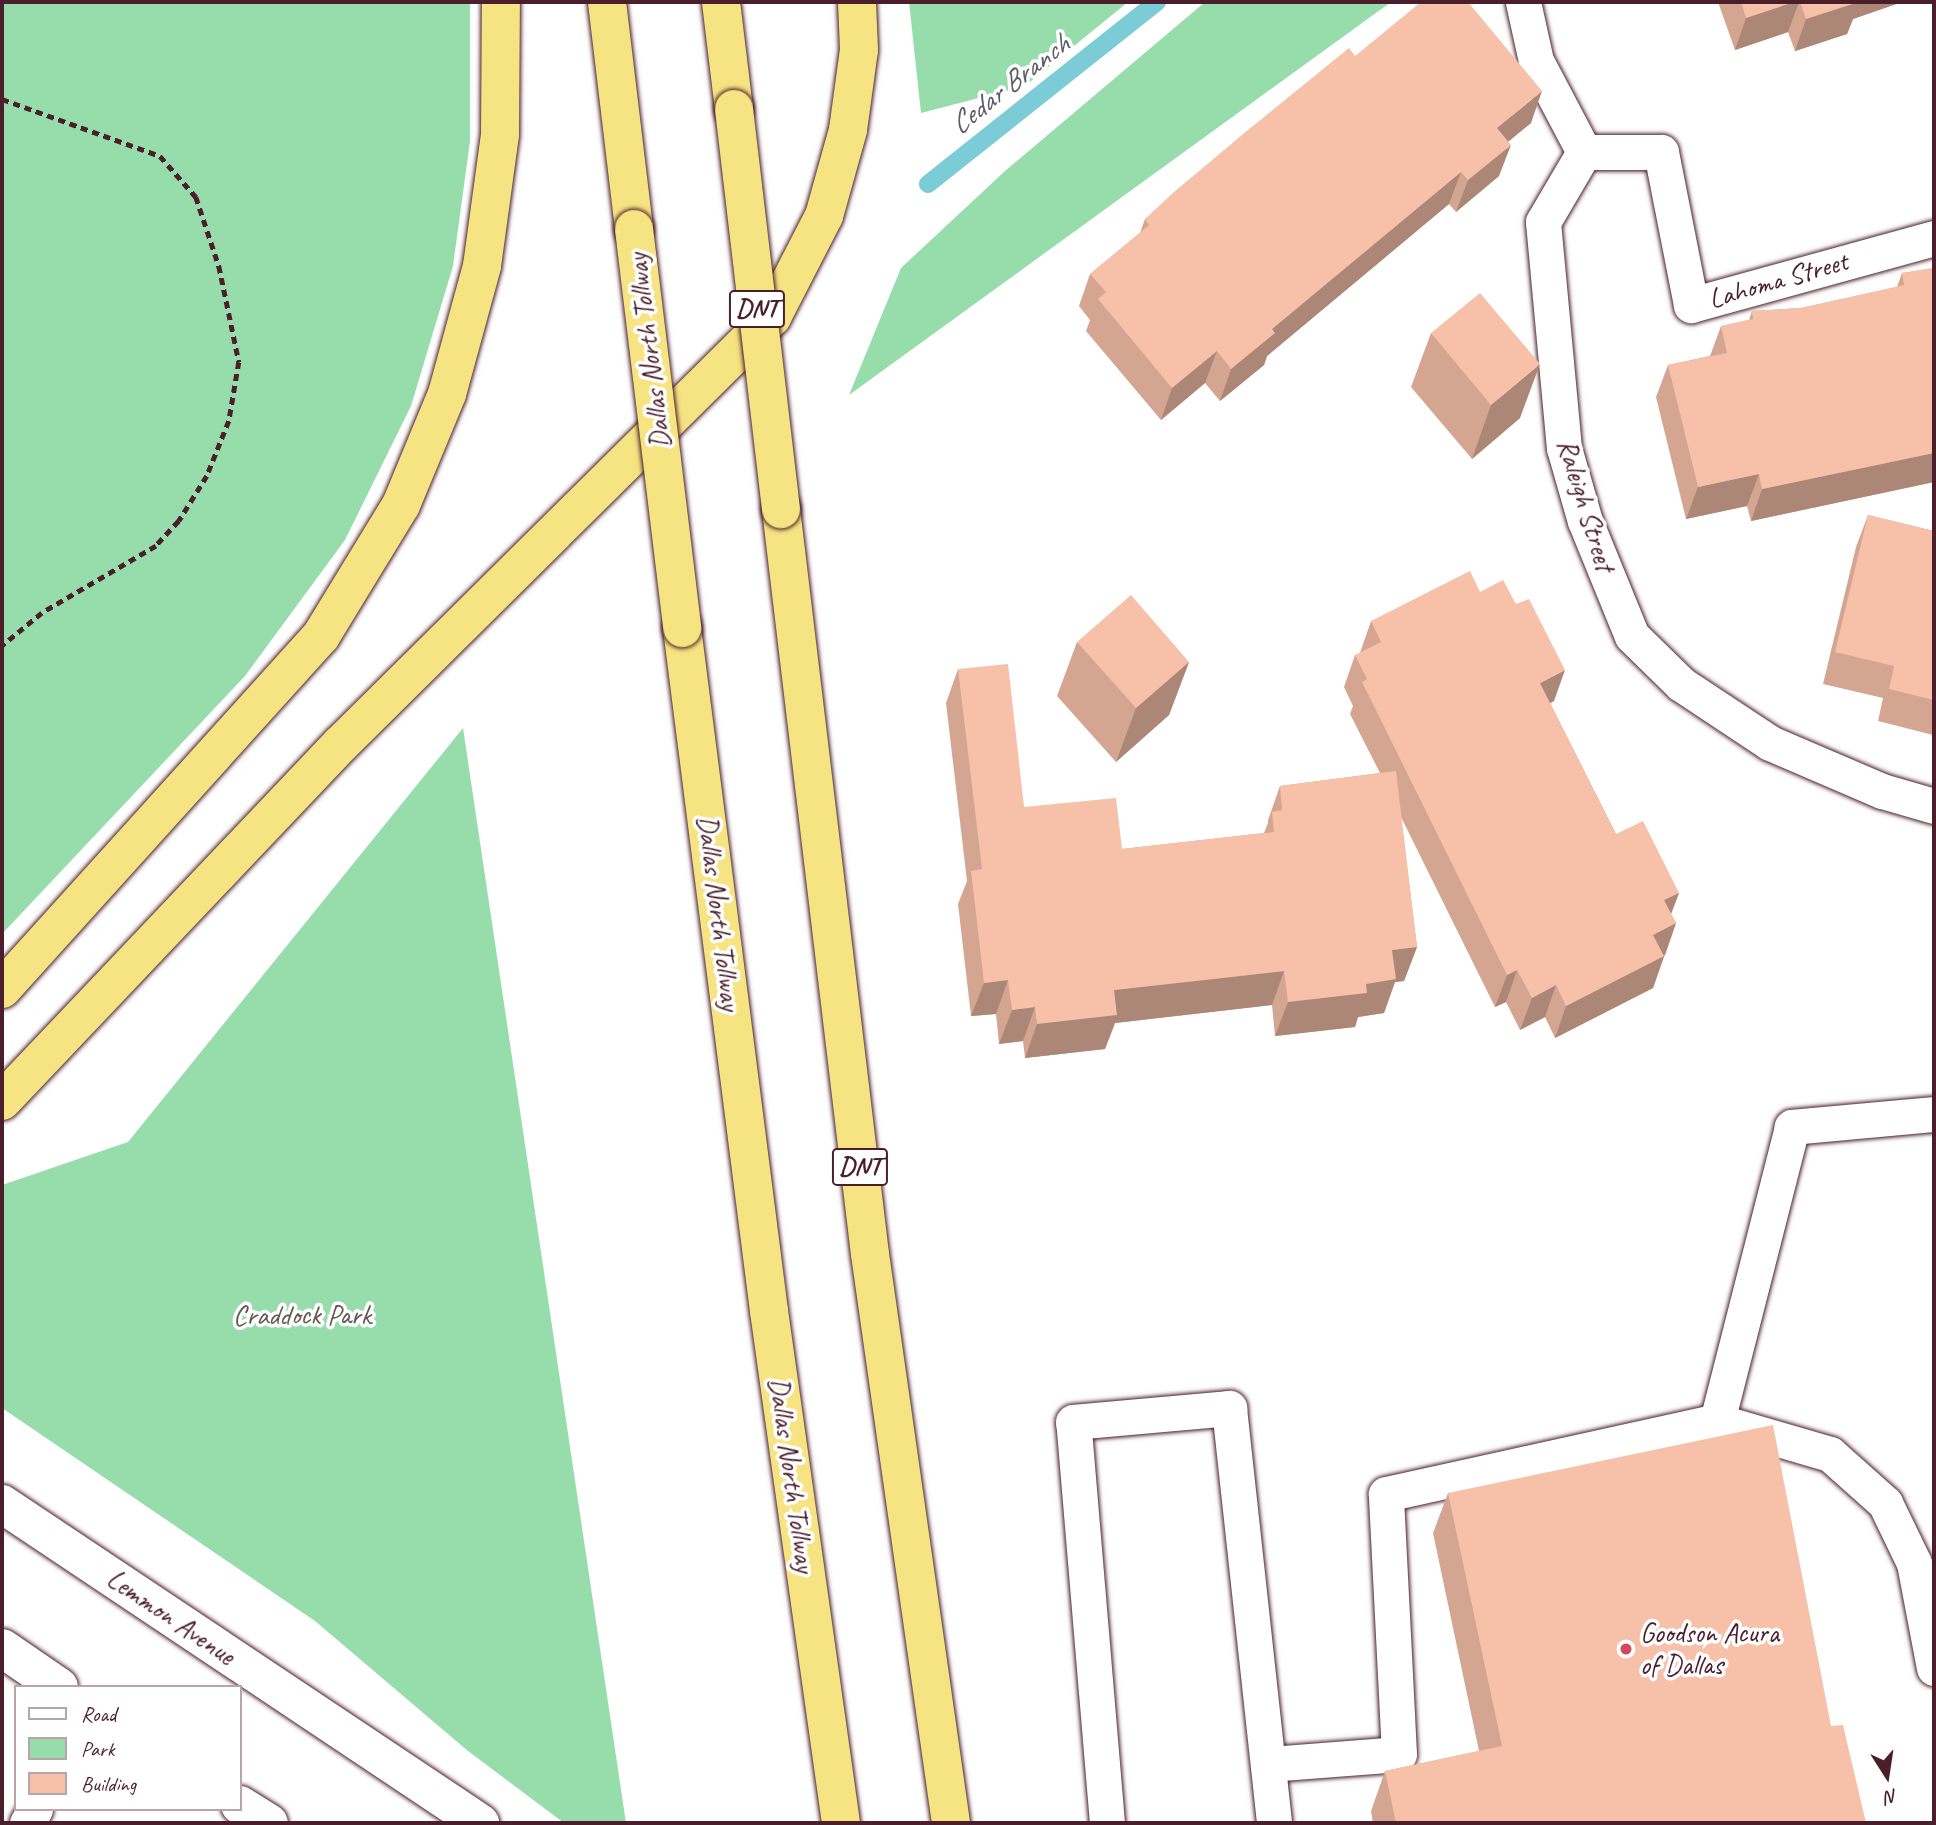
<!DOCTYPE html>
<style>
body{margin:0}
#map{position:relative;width:1936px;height:1825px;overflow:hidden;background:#fff;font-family:Caveat,sans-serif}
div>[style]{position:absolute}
.green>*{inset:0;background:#97ddab}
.stream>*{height:18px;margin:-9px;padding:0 9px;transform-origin:9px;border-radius:9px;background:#7cccd7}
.path>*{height:4.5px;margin-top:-2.25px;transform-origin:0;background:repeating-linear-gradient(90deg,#4a1f2b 0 7px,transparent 0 12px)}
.roads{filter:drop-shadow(0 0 2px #4a1f2b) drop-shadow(0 0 2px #4a1f2b)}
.service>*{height:35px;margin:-17.5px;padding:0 17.5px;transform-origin:17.5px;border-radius:17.5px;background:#fff}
.secondary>*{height:38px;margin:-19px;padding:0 19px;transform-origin:19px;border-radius:19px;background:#fff}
.motorway>*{height:38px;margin:-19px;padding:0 19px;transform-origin:19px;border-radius:19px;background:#f6e381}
.bridges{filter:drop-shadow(0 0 2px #4a1f2b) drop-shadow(0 0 2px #4a1f2b)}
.motorway-bridge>*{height:38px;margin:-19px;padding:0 19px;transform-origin:19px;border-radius:19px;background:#f6e381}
.wall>*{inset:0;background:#d4a591}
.shaded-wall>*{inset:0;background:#ac8676}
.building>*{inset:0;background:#f6c0a9}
.dots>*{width:19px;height:19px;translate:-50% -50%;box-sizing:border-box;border:4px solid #fff;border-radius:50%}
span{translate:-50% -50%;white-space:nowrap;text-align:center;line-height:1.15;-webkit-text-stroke:7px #fff;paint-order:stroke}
.shield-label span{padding:2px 5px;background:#fff;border:2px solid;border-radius:5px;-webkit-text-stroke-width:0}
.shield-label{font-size:26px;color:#4a1f2b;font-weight:700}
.street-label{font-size:28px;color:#4a1f2b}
.park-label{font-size:28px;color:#615851}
.poi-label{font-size:28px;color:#4a1f2b}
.left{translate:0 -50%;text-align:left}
.water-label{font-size:30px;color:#5c5c67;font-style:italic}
.frame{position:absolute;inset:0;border:4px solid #4a1f2b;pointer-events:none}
.legend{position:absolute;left:14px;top:1685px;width:228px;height:126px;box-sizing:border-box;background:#fff;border:2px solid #b7a5aa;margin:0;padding:9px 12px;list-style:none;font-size:21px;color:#4a1f2b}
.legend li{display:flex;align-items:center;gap:14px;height:35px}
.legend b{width:35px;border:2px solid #b7a5aa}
.north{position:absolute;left:1852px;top:1741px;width:70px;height:70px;-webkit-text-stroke:5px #fff;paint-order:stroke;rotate:168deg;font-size:19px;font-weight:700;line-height:28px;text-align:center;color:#4a1f2b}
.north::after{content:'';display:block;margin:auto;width:24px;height:32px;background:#4a1f2b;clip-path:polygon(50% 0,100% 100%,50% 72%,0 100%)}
</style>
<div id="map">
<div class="green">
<div style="clip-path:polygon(2px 2px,470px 2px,470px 141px,453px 266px,411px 406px,345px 540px,245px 676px,2px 934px)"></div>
<div style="clip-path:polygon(909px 2px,1128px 2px,1025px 86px,921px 113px)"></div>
<div style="clip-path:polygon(1205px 2px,1391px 2px,849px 395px,901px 268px,1005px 171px)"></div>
<div style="clip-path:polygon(463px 728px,626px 1823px,564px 1823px,468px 1751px,315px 1621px,2px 1408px,2px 1185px,128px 1142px)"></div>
</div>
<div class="stream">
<div style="left:928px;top:184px;width:293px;rotate:-38.5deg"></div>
</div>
<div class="path">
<div style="left:2px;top:99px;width:168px;rotate:19.8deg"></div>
<div style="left:160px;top:156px;width:55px;rotate:48.7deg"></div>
<div style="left:196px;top:197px;width:73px;rotate:71.6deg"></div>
<div style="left:219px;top:266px;width:98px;rotate:78.2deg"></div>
<div style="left:239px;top:362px;width:60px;rotate:99.6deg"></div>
<div style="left:229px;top:421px;width:59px;rotate:111.8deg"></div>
<div style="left:207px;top:476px;width:53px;rotate:121.9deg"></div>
<div style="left:179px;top:521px;width:34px;rotate:133deg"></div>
<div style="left:156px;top:546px;width:132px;rotate:149.6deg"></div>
<div style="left:42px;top:613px;width:52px;rotate:140.5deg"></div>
</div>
<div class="roads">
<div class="service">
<div style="left:1523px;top:2px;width:60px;rotate:77.6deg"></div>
<div style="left:1536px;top:61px;width:103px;rotate:62.2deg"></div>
<div style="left:1584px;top:152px;width:81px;rotate:120.4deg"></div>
<div style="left:1543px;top:222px;width:227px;rotate:84.7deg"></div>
<div style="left:1564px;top:448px;width:76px;rotate:74deg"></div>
<div style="left:1585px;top:521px;width:124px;rotate:67.8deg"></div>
<div style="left:1632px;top:636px;width:69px;rotate:44.4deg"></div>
<div style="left:1681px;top:684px;width:107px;rotate:33.5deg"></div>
<div style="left:1770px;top:743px;width:122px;rotate:23.2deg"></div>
<div style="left:1882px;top:791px;width:54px;rotate:16.1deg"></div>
<div style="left:1584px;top:152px;width:77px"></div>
<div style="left:1661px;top:152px;width:156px;rotate:78.9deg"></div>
<div style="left:1691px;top:305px;width:252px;rotate:-15.4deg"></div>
<div style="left:1934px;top:1114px;width:143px;rotate:174.8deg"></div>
<div style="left:1792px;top:1127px;width:303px;rotate:104.3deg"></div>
<div style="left:1717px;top:1421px;width:118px;rotate:16.3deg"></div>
<div style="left:1830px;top:1454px;width:74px;rotate:41.7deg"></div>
<div style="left:1885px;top:1503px;width:67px;rotate:64.2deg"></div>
<div style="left:1914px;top:1563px;width:107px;rotate:79.2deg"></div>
<div style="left:1269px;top:1764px;width:130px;rotate:-4.4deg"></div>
<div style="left:1399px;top:1754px;width:260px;rotate:-92.9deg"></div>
<div style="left:1386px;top:1494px;width:339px;rotate:-12.4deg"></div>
<div style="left:27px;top:1823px;width:16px;rotate:-60deg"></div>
<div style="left:1107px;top:1823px;width:402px;rotate:-94.8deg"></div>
<div style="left:1073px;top:1422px;width:157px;rotate:-5.1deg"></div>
<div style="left:1229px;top:1408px;width:417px;rotate:83.8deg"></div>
</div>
<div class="secondary">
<div style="left:2px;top:1504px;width:575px;rotate:33.72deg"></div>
<div style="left:2px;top:1648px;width:69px;rotate:34.4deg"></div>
<div style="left:240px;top:1805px;width:34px;rotate:32deg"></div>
</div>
<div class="motorway">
<div style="left:607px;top:2px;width:229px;rotate:83.2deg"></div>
<div style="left:721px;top:2px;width:108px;rotate:83.1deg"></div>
<div style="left:781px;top:509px;width:750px;rotate:83.19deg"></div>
<div style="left:870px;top:1254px;width:575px;rotate:81.9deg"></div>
<div style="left:682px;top:628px;width:689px;rotate:82.74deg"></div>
<div style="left:769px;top:1311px;width:517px;rotate:82deg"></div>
<div style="left:2px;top:989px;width:476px;rotate:-47.9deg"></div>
<div style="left:321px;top:636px;width:153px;rotate:-58.6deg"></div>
<div style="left:401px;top:505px;width:120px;rotate:-67.5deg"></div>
<div style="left:447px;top:394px;width:133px;rotate:-74.7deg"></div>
<div style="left:482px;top:266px;width:133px;rotate:-82.2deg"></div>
<div style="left:500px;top:134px;width:132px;rotate:-89.6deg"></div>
<div style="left:2px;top:1101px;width:492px;rotate:-46.5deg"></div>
<div style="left:341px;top:744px;width:607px;rotate:-44.73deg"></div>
<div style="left:772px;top:317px;width:114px;rotate:-62.8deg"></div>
<div style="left:824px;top:216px;width:89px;rotate:-74.4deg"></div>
<div style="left:848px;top:130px;width:81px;rotate:-82.2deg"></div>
<div style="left:859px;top:50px;width:48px;rotate:-92.4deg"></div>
</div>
</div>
<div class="bridges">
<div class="motorway-bridge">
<div style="left:734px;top:109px;width:403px;rotate:83.3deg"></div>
<div style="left:634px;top:229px;width:402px;rotate:83.1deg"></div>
</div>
</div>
<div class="wall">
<div style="clip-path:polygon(1718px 2px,1902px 2px,1853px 19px,1847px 34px,1795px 51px,1788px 32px,1735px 50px)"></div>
<div style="clip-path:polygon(1355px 56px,1531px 123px,1508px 141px,1499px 176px,1456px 212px,1449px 204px,1267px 356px,1264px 365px,1220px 401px,1205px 383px,1161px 420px,1086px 331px,1090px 320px,1079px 306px,1090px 274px,1140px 233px,1145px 219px)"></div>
<div style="clip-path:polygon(1934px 268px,1934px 482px,1751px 521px,1747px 506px,1686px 519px,1656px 397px,1668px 365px,1710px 356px,1721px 326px,1749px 320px,1752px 311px,1801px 308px,1897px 287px,1902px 273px)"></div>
<div style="clip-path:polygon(1431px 333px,1520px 418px,1472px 459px,1411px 387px)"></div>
<div style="clip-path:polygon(1868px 515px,1934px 531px,1934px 730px,1933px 735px,1878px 721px,1883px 698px,1823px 684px,1856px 547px)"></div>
<div style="clip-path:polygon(1480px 592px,1554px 701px,1550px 703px,1616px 834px,1679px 893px,1671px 914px,1676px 923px,1653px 988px,1555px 1038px,1545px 1017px,1520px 1030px,1506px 1002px,1495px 1007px,1401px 817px,1417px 947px,1404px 981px,1395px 982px,1384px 1013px,1358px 1017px,1355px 1027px,1275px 1036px,1272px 1005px,1115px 1023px,1105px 1049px,1025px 1058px,1023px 1041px,999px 1044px,996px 1014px,971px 1016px,958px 904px,967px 881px,946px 703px,958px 669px,1024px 807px,1122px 849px,1264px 833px,1268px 823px,1268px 820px,1280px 786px,1380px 773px,1350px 714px,1353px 706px,1344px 687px,1355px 655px,1360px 653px,1371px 621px)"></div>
<div style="clip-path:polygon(1077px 642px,1189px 662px,1169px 715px,1116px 762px,1057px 696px)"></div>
<div style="clip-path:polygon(1448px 1493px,1831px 1726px,1866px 1823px,1373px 1823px,1371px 1811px,1385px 1771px,1479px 1751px,1433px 1533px)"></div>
</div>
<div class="shaded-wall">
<div style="clip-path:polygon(1794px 2px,1799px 2px,1788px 32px,1735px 50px,1746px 18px)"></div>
<div style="clip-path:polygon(1851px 2px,1902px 2px,1853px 19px,1847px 34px,1795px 51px,1806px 19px)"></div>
<div style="clip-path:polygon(1542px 91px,1531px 123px,1486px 160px,1497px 128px)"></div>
<div style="clip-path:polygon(1511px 145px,1499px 176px,1456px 212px,1468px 180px)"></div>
<div style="clip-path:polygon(1461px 172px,1449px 204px,1267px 356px,1264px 365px,1220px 401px,1231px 369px,1272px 329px)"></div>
<div style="clip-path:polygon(1217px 351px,1205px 383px,1161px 420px,1172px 388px)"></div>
<div style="clip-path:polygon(1540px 364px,1520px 418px,1472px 459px,1491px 405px)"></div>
<div style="clip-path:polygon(1934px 453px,1934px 482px,1751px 521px,1762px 489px)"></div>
<div style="clip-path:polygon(1759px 474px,1747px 506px,1686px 519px,1698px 487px)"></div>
<div style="clip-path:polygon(1189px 662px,1169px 715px,1116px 762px,1136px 708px)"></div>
<div style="clip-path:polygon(1565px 670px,1554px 701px,1528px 715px,1540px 683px)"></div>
<div style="clip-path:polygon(1679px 893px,1667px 924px,1664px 900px)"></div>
<div style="clip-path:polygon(1676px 923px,1665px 955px,1642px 967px,1653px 935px)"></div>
<div style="clip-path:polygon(1417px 947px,1404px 981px,1395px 982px,1384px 1013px,1358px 1017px,1355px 1027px,1275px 1036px,1288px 1002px,1366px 984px,1392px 950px)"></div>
<div style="clip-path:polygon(1664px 956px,1653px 988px,1555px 1038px,1566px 1006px)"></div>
<div style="clip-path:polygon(1517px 970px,1506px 1002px,1495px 1007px,1507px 975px)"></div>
<div style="clip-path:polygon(1284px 971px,1272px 1005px,1115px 1023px,1105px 1049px,1025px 1058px,1037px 1024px,1114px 990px)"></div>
<div style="clip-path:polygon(1008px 980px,996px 1014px,971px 1016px,984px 983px)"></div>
<div style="clip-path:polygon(1556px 985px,1545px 1017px,1520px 1030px,1532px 998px)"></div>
<div style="clip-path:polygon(1035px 1007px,1023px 1041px,999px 1044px,1012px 1010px)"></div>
</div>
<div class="building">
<div style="clip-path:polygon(1421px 2px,1462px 2px,1464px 4px,1468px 2px,1542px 91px,1497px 128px,1511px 145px,1468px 180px,1461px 172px,1272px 329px,1275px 333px,1231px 369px,1217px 351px,1172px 388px,1098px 299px,1106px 292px,1090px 274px,1149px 225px,1145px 219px,1174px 192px,1248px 130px,1349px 48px,1355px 56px)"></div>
<div style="clip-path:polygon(1741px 2px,1794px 2px,1746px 18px)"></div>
<div style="clip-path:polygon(1800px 2px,1859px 2px,1806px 19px)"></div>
<div style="clip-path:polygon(1934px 268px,1934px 453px,1762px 489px,1759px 474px,1698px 487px,1668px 365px,1727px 353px,1721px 326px,1753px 319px,1752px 311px,1801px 308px,1904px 285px,1902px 273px)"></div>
<div style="clip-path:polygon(1480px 293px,1540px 364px,1491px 405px,1431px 333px)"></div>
<div style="clip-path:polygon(1868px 515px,1934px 531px,1934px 700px,1889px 689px,1894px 666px,1835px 652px)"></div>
<div style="clip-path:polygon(1470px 571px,1480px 592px,1503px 580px,1516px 604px,1529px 599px,1565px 670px,1540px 683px,1616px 834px,1643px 821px,1679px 893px,1664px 900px,1676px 923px,1653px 935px,1664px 956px,1566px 1006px,1556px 985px,1532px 998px,1517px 970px,1507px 975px,1362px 682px,1367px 679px,1355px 655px,1381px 642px,1371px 621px)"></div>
<div style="clip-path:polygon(1131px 595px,1189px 662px,1136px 708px,1077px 642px)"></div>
<div style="clip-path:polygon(1008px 664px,1024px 807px,1116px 798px,1122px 849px,1274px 832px,1272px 812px,1282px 810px,1280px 786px,1396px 771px,1417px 947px,1392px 950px,1396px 979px,1366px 984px,1367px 993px,1288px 1002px,1284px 971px,1114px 990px,1117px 1015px,1037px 1024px,1035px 1007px,1012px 1010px,1008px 980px,984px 983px,971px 871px,982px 869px,958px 669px)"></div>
<div style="clip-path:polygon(1773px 1425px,1831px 1726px,1843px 1725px,1866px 1823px,1396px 1823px,1385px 1771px,1502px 1746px,1448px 1493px)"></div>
</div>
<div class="dots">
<div style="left:1626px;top:1649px;background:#d1495b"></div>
</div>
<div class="shield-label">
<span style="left:757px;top:309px">DNT</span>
<span style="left:860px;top:1167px">DNT</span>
</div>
<div class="street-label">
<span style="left:1778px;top:280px;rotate:-16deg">Lahoma Street</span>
<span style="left:649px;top:351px;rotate:-97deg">Dallas North Tollway</span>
<span style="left:1586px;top:505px;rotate:73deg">Raleigh Street</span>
<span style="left:719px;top:913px;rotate:83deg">Dallas North Tollway</span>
<span style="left:792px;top:1475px;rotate:82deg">Dallas North Tollway</span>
<span style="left:171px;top:1617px;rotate:34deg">Lemmon Avenue</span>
</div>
<div class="park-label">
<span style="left:302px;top:1315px">Craddock Park</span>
</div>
<div class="poi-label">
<span class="left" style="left:1640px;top:1649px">Goodson Acura<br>of Dallas</span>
</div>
<div class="water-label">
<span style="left:1009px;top:84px;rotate:-38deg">Cedar Branch</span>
</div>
<div class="frame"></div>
<ul class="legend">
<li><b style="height:9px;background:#fff"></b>Road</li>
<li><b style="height:19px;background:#97ddab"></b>Park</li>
<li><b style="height:19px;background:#f6c0a9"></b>Building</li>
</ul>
<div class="north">N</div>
</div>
